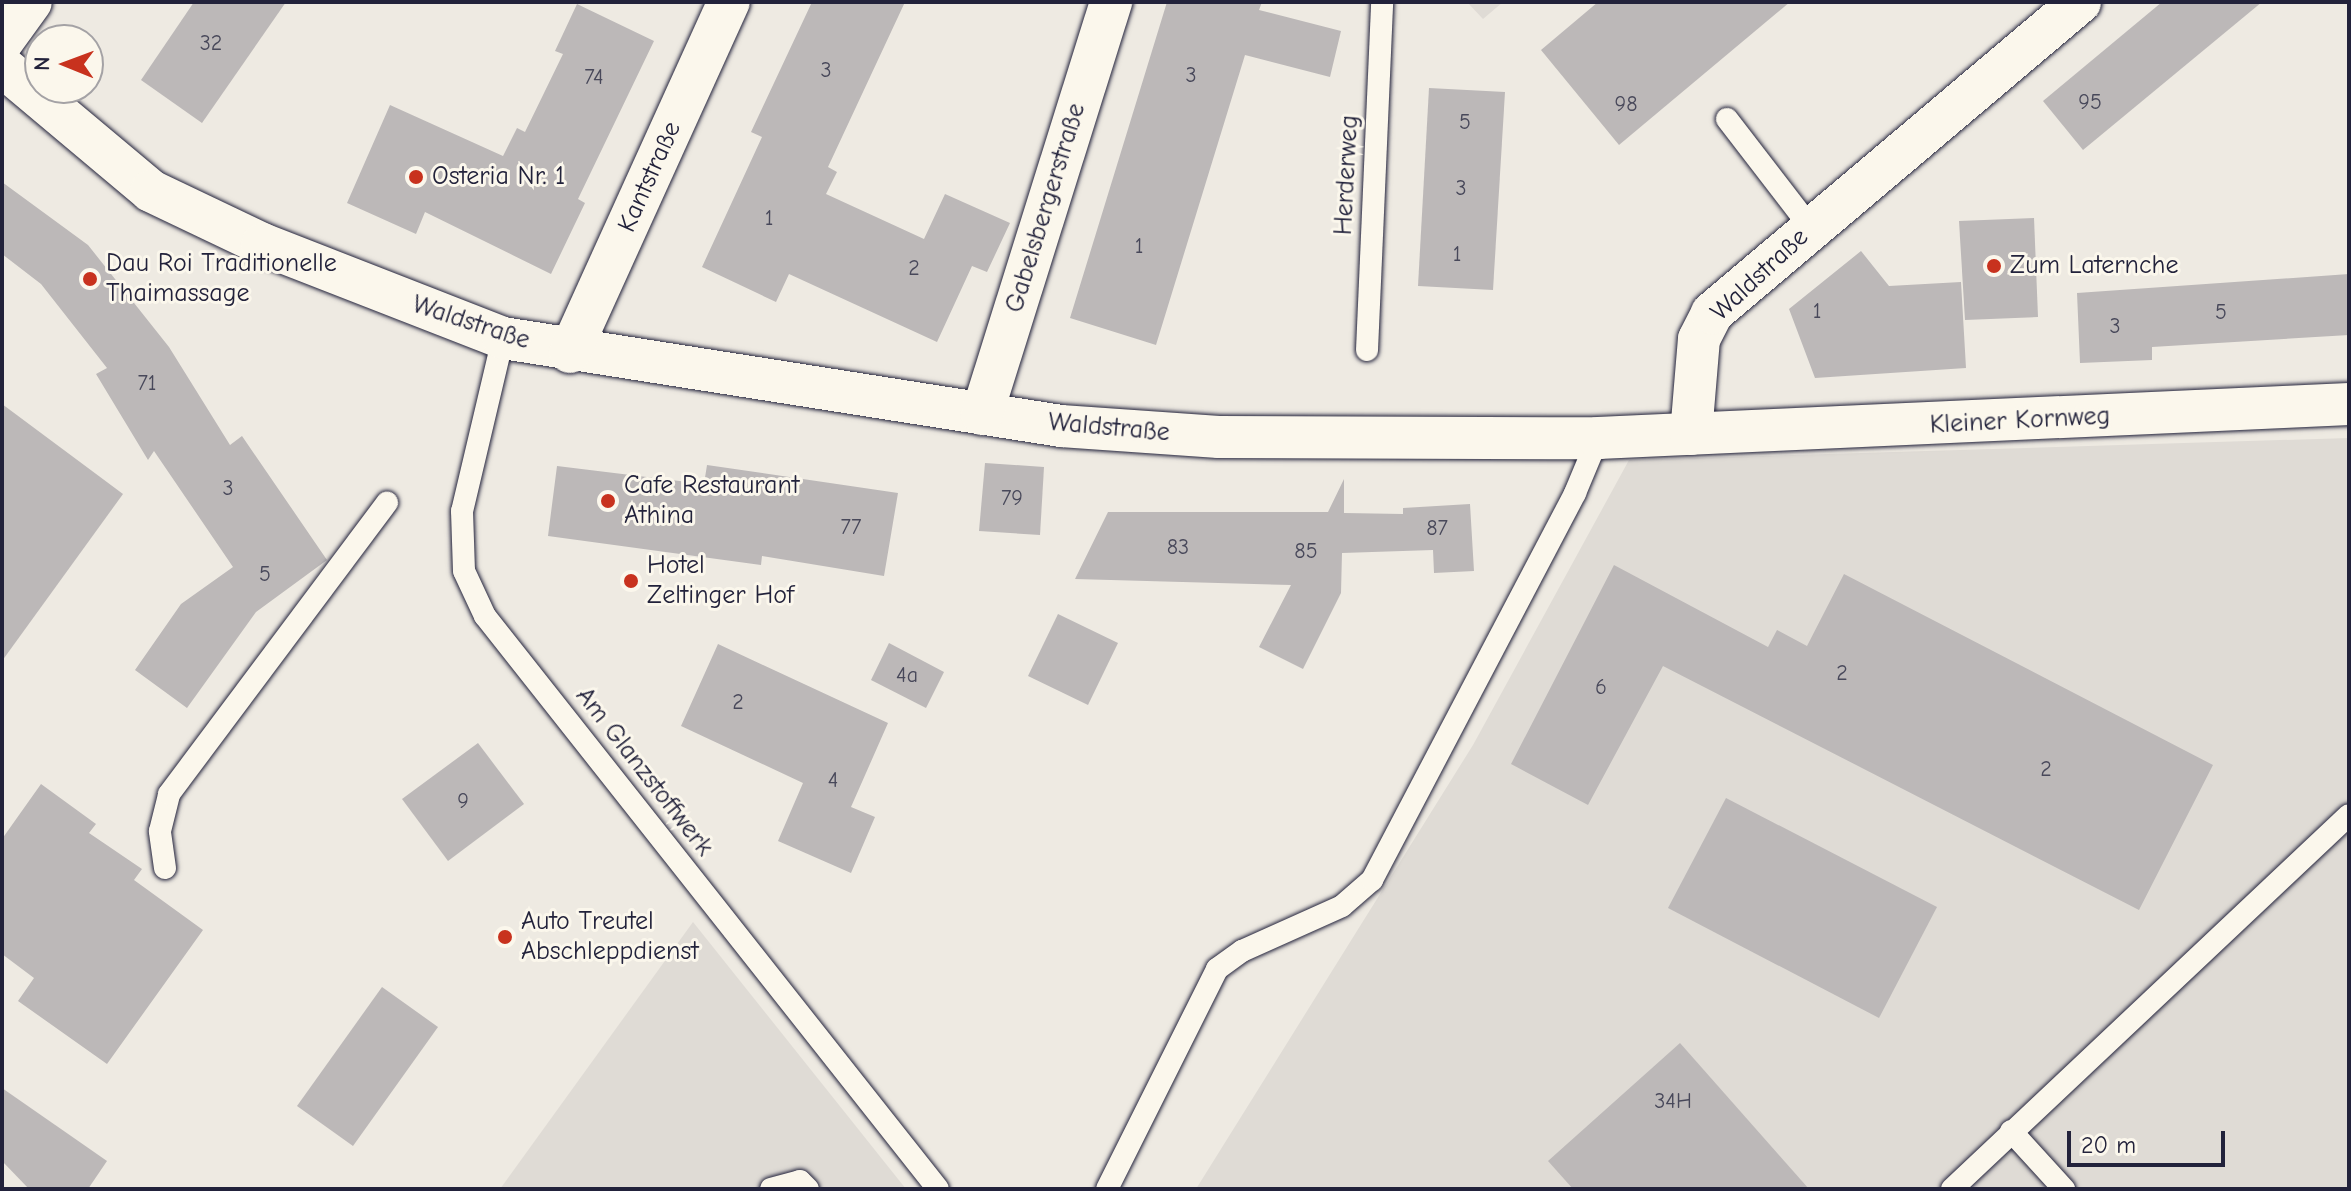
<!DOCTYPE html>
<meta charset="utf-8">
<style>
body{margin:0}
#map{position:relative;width:2351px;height:1191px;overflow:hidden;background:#eeeae2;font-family:"Comic Neue",sans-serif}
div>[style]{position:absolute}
.built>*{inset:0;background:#dfdbd5}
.building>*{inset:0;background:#bcb8b8}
.roads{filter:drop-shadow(0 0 2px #22223b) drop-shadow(0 0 2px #22223b)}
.lane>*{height:22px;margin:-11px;padding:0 11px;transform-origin:11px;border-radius:11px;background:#fbf7ec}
.street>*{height:42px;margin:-21px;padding:0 21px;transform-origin:21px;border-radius:21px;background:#fbf7ec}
.dots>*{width:22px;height:22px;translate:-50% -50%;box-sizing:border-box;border:4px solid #fbf7ec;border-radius:50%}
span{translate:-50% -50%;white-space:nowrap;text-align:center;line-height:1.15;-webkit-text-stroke:6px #fbf7ec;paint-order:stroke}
.number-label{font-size:22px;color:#48485a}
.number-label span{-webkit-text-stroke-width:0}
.street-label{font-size:26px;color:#22223b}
.poi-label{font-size:26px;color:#22223b}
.left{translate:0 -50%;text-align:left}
.frame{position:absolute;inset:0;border:4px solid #22223b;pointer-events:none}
.north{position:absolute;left:24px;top:24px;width:80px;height:80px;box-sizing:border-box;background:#fbf7ec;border:2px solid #a4a2a5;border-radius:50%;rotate:271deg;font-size:22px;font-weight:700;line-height:32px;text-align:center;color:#22223b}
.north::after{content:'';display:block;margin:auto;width:28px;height:36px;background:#c8321e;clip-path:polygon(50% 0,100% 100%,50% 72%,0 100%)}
.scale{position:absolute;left:2067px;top:1131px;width:158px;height:36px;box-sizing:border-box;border:4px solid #22223b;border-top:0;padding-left:10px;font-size:24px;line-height:28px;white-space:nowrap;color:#22223b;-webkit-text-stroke:6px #fbf7ec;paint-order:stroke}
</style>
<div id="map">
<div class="built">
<div style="clip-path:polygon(1467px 2px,1503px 2px,1483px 19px)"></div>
<div style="clip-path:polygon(2349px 438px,2349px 1189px,1196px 1189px,1473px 745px,1629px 460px)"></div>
<div style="clip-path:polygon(693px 922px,906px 1189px,500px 1189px)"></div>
</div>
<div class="building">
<div style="clip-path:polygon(194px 2px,286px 2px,202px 123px,141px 80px)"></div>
<div style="clip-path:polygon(812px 2px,905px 2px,828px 167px,837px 172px,826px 194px,924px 239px,945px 194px,1010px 223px,987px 272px,972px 266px,937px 342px,789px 274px,776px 302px,702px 267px,762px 137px,751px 132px)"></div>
<div style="clip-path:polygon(1167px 2px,1262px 2px,1259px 10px,1341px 31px,1330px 77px,1245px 55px,1156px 345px,1070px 318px)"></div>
<div style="clip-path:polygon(1598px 2px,1790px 2px,1619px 145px,1541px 50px)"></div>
<div style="clip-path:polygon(2162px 2px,2262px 2px,2083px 150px,2043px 101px)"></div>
<div style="clip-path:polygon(577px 4px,654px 41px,578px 199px,585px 203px,551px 274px,425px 212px,416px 234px,347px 203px,390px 105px,503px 156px,517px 128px,525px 132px,563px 54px,555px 51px)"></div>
<div style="clip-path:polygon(1429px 88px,1505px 92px,1493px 290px,1418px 286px)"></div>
<div style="clip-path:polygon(2px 182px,88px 245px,169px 347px,230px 445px,242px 436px,327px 560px,256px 612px,187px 708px,135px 670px,181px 604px,233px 567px,154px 451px,148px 460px,96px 374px,107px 368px,41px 284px,2px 254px)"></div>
<div style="clip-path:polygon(2034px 218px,2038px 317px,1965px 320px,1959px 221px)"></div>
<div style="clip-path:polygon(1861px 251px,1889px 286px,1961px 282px,1966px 368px,1815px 378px,1789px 309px)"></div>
<div style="clip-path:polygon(2349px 274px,2349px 335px,2152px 347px,2152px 360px,2080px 363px,2077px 293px)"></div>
<div style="clip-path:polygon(2px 404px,123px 494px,2px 661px)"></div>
<div style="clip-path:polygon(985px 463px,1044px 467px,1040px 535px,979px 531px)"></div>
<div style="clip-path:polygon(707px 465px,898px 493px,884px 576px,762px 556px,761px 565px,548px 536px,557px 466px,704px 484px)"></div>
<div style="clip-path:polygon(1344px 479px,1344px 513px,1403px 514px,1403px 508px,1470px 504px,1474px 571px,1434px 573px,1433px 550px,1342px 553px,1341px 593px,1303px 669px,1259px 647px,1291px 585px,1075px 579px,1108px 512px,1328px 512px)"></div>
<div style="clip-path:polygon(1614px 565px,1768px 647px,1777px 630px,1807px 646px,1844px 574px,2213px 765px,2139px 910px,1663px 666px,1588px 805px,1511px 764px)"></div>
<div style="clip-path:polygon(1058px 614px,1118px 643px,1088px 705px,1028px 676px)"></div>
<div style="clip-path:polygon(889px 643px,944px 672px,926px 708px,871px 680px)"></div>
<div style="clip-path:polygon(718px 644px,888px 723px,851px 807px,875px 817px,851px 873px,778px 841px,803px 783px,681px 726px)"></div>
<div style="clip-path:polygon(478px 743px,524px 804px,448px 861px,402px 799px)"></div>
<div style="clip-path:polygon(41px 784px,96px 824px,89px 833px,142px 869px,134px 880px,203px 930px,107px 1064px,18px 1001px,34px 978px,2px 954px,2px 839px)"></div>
<div style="clip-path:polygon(1726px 798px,1937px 907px,1879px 1018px,1668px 908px)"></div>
<div style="clip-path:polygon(382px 987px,438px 1027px,353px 1146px,297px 1106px)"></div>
<div style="clip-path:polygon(1680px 1043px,1809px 1189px,1573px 1189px,1548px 1161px)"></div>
<div style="clip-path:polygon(2px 1088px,107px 1161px,88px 1189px,29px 1189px,2px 1161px)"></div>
</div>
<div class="roads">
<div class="lane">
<div style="left:1727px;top:119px;width:138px;rotate:52.4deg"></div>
<div style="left:503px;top:338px;width:178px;rotate:103.3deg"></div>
<div style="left:462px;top:511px;width:60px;rotate:88.1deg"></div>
<div style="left:464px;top:571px;width:50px;rotate:65deg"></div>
<div style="left:485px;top:616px;width:730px;rotate:51.67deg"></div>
<div style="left:1367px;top:350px;width:348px;rotate:-87.5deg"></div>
<div style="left:165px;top:868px;width:37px;rotate:-98deg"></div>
<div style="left:160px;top:831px;width:38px;rotate:-76deg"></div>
<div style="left:169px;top:794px;width:364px;rotate:-53.2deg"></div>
<div style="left:2011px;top:1131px;width:79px;rotate:47.6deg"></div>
<div style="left:771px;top:1189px;width:30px;rotate:-15deg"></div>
<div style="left:800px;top:1181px;width:11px;rotate:45deg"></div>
<div style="left:1107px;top:1189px;width:246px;rotate:-63.4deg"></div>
<div style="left:1217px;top:969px;width:31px;rotate:-36deg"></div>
<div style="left:1242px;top:951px;width:110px;rotate:-24.2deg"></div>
<div style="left:1342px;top:906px;width:40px;rotate:-41deg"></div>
<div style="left:1372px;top:880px;width:437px;rotate:-62.3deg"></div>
<div style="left:1575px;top:493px;width:60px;rotate:-67.3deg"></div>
<div style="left:1952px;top:1189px;width:545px;rotate:-43.29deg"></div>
</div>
<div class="street">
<div style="left:2px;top:42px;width:49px;rotate:-54.1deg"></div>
<div style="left:2px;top:66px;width:194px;rotate:40deg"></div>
<div style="left:151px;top:191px;width:123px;rotate:25.5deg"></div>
<div style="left:262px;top:244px;width:259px;rotate:21.3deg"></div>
<div style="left:503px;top:338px;width:565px;rotate:8.96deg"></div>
<div style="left:1061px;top:426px;width:158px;rotate:4deg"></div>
<div style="left:1219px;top:437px;width:379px;rotate:0.2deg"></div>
<div style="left:1598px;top:438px;width:752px;rotate:-2.59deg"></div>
<div style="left:570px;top:352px;width:384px;rotate:-65.6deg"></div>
<div style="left:982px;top:414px;width:432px;rotate:-72.6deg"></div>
<div style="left:1691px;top:434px;width:95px;rotate:-85.2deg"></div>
<div style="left:1699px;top:339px;width:29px;rotate:-63deg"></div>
<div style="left:1712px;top:313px;width:482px;rotate:-40.2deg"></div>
</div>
</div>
<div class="dots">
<div style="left:416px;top:177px;background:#c8321e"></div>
<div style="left:1994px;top:266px;background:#c8321e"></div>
<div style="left:90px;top:279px;background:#c8321e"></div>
<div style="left:608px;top:501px;background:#c8321e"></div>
<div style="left:631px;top:581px;background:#c8321e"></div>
<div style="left:505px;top:937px;background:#c8321e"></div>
</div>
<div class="number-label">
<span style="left:211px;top:44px">32</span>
<span style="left:826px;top:71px">3</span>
<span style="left:1191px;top:76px">3</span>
<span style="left:594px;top:78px">74</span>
<span style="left:2090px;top:103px">95</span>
<span style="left:1626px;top:105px">98</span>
<span style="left:1465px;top:123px">5</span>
<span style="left:1461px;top:189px">3</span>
<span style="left:769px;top:219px">1</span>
<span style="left:1139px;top:247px">1</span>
<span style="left:1457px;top:255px">1</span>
<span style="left:914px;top:269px">2</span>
<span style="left:1817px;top:312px">1</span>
<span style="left:2221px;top:313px">5</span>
<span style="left:2115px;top:327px">3</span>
<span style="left:147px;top:384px">71</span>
<span style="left:228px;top:489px">3</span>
<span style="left:1012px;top:499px">79</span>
<span style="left:851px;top:528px">77</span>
<span style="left:1437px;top:529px">87</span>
<span style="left:1178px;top:548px">83</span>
<span style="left:1306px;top:552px">85</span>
<span style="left:265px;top:575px">5</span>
<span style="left:1842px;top:674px">2</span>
<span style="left:907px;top:676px">4a</span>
<span style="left:1601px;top:688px">6</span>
<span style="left:738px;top:703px">2</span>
<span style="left:2046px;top:770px">2</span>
<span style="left:833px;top:781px">4</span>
<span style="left:463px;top:802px">9</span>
<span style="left:1673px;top:1102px">34H</span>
</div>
<div class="street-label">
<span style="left:1347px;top:175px;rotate:-87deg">Herderweg</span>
<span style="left:650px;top:177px;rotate:-66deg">Kantstraße</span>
<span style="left:1046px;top:208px;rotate:-73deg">Gabelsbergerstraße</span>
<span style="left:1760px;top:275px;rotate:-43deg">Waldstraße</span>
<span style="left:471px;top:323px;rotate:18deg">Waldstraße</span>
<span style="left:2020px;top:421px;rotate:-3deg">Kleiner Kornweg</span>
<span style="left:1109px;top:428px;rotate:5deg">Waldstraße</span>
<span style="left:644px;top:772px;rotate:52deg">Am Glanzstoffwerk</span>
</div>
<div class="poi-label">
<span class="left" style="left:432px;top:177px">Osteria Nr. 1</span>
<span class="left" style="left:106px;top:279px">Dau Roi Traditionelle<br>Thaimassage</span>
<span class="left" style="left:2010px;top:266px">Zum Laternche</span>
<span class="left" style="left:624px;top:501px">Cafe Restaurant<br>Athina</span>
<span class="left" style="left:647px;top:581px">Hotel<br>Zeltinger Hof</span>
<span class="left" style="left:521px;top:937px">Auto Treutel<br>Abschleppdienst</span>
</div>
<div class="frame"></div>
<div class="north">N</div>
<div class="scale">20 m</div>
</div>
